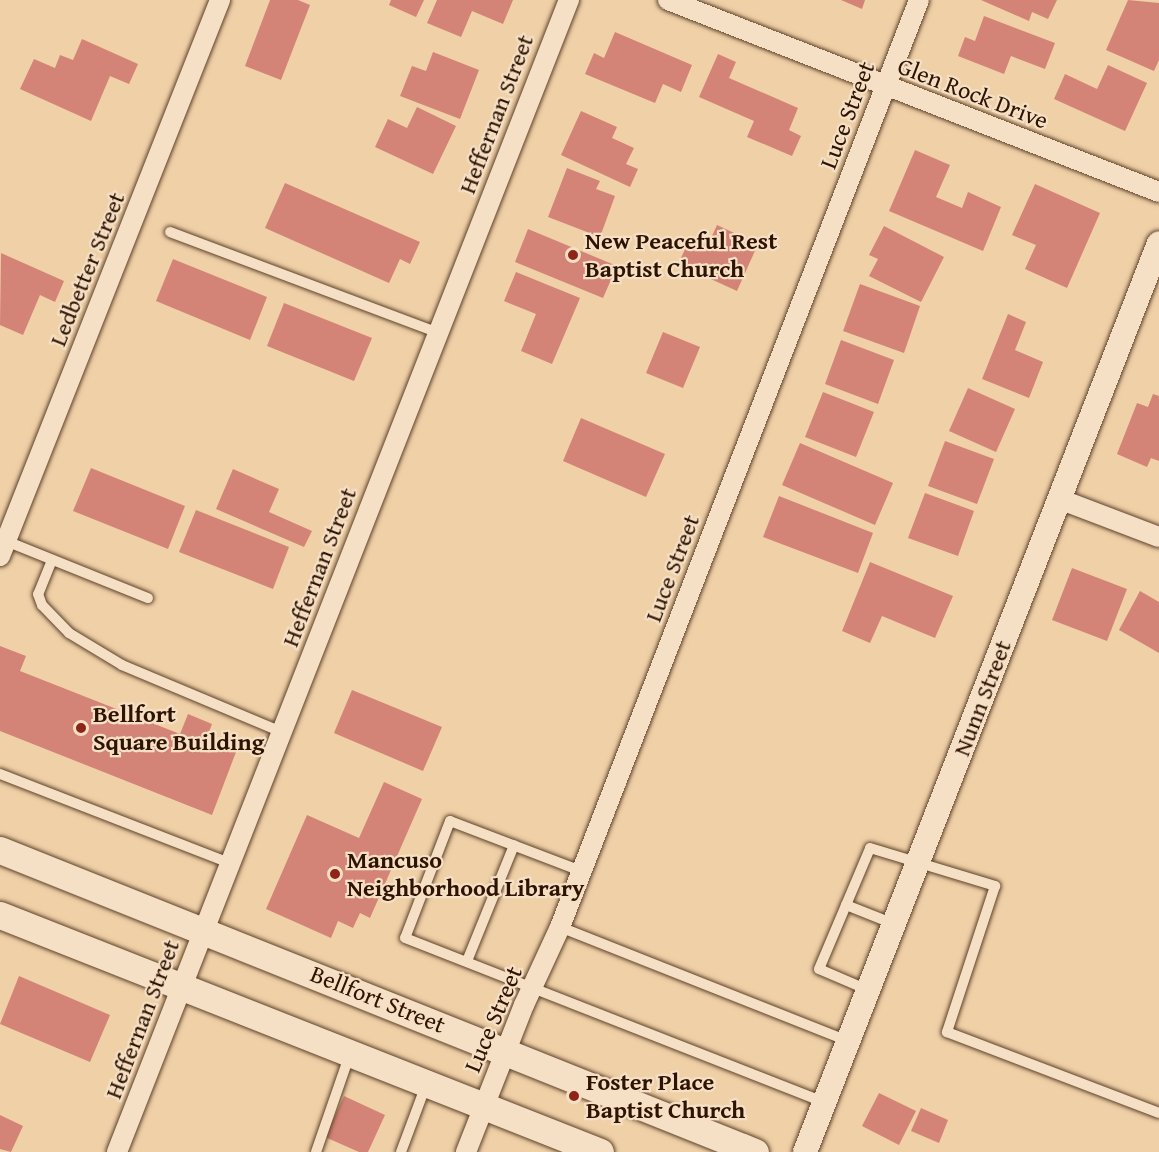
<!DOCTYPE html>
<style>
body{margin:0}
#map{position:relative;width:1159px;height:1152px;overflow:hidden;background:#efd0a7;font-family:"Gentium Book Plus",serif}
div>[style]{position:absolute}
.building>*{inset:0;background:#d48477}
.roads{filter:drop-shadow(0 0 2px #5e422a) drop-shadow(0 0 2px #5e422a)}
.service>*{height:10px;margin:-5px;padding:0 5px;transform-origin:5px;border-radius:5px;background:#f5e0c6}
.minor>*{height:20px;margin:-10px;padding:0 10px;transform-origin:10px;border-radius:10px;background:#f5e0c6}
.tertiary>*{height:24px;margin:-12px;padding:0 12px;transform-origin:12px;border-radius:12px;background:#f5e0c6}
.secondary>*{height:27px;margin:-13.5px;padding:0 13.5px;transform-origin:13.5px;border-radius:13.5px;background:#f5e0c6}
.dots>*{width:16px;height:16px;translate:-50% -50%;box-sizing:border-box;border:3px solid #f5e0c6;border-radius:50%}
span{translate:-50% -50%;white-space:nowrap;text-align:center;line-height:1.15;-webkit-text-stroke:4.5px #f5e0c6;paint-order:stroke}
.street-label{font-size:24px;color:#2e1301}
.poi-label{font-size:24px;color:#2e1301;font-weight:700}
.left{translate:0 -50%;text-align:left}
</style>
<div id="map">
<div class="building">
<div style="clip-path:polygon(270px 0,298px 0,310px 5px,281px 80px,245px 66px)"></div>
<div style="clip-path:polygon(391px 0,424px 0,416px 17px,389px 5px)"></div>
<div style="clip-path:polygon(437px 0,513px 0,503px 24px,472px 11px,461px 37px,427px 23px)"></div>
<div style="clip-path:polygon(841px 0,865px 0,862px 9px)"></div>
<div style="clip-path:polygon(981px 0,1057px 0,1048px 19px,1032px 12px,1029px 21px)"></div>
<div style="clip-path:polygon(1128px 0,1159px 3px,1159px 60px,1154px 71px,1106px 50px)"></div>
<div style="clip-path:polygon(984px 16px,1055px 43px,1045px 69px,1011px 56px,1004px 74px,958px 56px,965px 37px,975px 41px)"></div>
<div style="clip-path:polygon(615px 32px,692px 65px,681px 92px,663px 84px,655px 103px,585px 74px,594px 53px,604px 58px)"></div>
<div style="clip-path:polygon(82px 39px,138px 64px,129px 84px,110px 76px,91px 121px,20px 89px,34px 59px,55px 68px,60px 55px,73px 60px)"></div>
<div style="clip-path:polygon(433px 52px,479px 70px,460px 119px,400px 96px,412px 66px,426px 71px)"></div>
<div style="clip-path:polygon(718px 54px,736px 62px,729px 78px,798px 108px,789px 130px,801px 136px,792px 156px,747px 137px,754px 121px,699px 97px)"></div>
<div style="clip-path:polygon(1108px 65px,1147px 83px,1125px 131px,1054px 99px,1065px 74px,1097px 89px)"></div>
<div style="clip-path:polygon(417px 107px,456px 126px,433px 174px,375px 147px,388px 119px,407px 128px)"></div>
<div style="clip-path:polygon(581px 111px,617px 127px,612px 138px,634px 148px,626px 164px,638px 169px,630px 187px,561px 155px)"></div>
<div style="clip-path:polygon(915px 150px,950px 165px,936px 197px,962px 208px,968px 192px,1001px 207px,983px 251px,889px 211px)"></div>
<div style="clip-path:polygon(567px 168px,600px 181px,596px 189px,615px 196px,600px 237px,548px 217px)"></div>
<div style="clip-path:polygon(285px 183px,420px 242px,410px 264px,400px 259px,389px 283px,265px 228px)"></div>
<div style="clip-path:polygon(1035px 184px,1100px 213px,1067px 288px,1025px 269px,1036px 245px,1012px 235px)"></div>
<div style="clip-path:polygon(717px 225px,758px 244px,737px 291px,678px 264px,691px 237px,708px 245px)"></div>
<div style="clip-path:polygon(884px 226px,944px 257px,921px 302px,869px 276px,878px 259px,869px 255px)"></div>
<div style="clip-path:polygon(528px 229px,617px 266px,603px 298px,515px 262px)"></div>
<div style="clip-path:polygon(1px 253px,64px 281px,55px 302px,40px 295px,23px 335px,0 325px)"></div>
<div style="clip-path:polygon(173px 259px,267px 297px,250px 340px,156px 301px)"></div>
<div style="clip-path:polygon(516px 272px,580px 298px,552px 364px,521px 351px,536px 314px,504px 301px)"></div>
<div style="clip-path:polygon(860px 284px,920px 306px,904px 353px,843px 331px)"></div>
<div style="clip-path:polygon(284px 303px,372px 338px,354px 381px,267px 346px)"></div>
<div style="clip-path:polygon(1008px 314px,1026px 322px,1015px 350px,1043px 362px,1029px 398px,982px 379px)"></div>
<div style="clip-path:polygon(663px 332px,700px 347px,683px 388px,646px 373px)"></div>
<div style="clip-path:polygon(841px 340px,894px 360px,878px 404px,825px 384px)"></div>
<div style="clip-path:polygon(968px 388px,1015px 409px,996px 452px,949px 431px)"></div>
<div style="clip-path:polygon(823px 392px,874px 412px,856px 457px,805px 437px)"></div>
<div style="clip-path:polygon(1153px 394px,1159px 396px,1159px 461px,1151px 458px,1147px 467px,1117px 454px,1137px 403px,1148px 407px)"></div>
<div style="clip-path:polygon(581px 418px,665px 454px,646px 497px,563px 461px)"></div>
<div style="clip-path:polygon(945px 441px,994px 459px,977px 504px,928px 486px)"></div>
<div style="clip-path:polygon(800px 443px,893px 483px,875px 525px,782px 485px)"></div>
<div style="clip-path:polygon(91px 468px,185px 506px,168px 549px,73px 511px)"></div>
<div style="clip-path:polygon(233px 469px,279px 489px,269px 512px,312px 531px,304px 547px,216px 509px)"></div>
<div style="clip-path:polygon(925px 493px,974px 511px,958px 556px,908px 538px)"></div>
<div style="clip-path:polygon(779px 496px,873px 533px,858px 573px,763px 537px)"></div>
<div style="clip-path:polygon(196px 510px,289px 547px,273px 589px,179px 552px)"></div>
<div style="clip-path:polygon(870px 562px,953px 596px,935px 638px,882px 616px,870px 643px,842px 631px)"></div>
<div style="clip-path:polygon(1072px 568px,1127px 589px,1107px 641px,1052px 620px)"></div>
<div style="clip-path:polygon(1140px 591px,1159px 602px,1159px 653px,1119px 630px)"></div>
<div style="clip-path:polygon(0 646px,26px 656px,20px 671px,180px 734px,188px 714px,212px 724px,206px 740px,236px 752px,212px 815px,0 731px)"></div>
<div style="clip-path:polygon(352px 690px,442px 727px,423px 771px,334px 733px)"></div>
<div style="clip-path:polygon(384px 782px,422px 799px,370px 918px,360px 913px,353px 928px,338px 921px,331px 938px,266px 909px,307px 815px,359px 838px)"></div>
<div style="clip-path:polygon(19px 976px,110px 1015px,90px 1062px,0 1024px)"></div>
<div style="clip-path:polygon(879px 1093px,916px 1111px,899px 1145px,862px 1126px)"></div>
<div style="clip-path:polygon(344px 1096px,385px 1115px,368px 1152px,359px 1152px,325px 1137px)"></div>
<div style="clip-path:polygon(921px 1108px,948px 1120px,939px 1143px,911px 1131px)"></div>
<div style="clip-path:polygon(0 1115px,23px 1126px,11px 1152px,0 1149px)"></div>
</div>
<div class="roads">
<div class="service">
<div style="left:170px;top:232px;width:286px;rotate:20.6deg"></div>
<div style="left:6px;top:541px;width:153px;rotate:21.9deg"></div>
<div style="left:52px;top:560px;width:37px;rotate:112deg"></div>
<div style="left:38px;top:594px;width:12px;rotate:70deg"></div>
<div style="left:42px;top:605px;width:39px;rotate:46deg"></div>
<div style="left:69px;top:633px;width:62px;rotate:31.1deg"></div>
<div style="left:122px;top:665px;width:173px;rotate:22.8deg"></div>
<div style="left:0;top:774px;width:247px;rotate:21.2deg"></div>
<div style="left:581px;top:871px;width:140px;rotate:-159.1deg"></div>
<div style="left:450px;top:821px;width:125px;rotate:111deg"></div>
<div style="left:405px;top:938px;width:450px;rotate:21.4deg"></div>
<div style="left:846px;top:905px;width:52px;rotate:21.6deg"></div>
<div style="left:560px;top:927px;width:310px;rotate:21.6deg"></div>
<div style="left:467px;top:961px;width:125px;rotate:-67.9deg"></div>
<div style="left:868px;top:990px;width:53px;rotate:-156.8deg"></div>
<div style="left:819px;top:969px;width:131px;rotate:-67.1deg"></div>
<div style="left:870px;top:848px;width:131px;rotate:16.9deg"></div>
<div style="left:995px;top:886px;width:154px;rotate:108.2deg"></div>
<div style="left:947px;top:1032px;width:227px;rotate:20.9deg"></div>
<div style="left:316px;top:1152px;width:104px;rotate:-70.9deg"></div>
<div style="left:401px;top:1152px;width:72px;rotate:-69.5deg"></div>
</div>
<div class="minor">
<div style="left:668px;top:0;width:527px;rotate:21.36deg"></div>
<div style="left:1059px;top:499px;width:107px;rotate:20.8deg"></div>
<div style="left:0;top:556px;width:598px;rotate:-68.41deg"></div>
<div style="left:117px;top:1152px;width:1238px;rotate:-68.58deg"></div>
<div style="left:466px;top:1152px;width:158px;rotate:-68.5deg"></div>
<div style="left:524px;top:1005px;width:86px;rotate:-65.2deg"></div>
<div style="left:560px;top:927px;width:994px;rotate:-68.83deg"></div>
</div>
<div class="tertiary">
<div style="left:805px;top:1152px;width:975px;rotate:-68.72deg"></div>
</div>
<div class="secondary">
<div style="left:0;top:850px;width:813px;rotate:21.8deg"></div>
<div style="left:0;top:915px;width:645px;rotate:21.55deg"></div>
</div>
</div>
<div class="dots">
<div style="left:573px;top:255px;background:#8f2418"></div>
<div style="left:81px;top:728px;background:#8f2418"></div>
<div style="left:335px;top:874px;background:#8f2418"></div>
<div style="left:574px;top:1096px;background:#8f2418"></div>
</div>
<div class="street-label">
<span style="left:973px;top:93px;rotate:21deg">Glen Rock Drive</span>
<span style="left:496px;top:114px;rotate:-69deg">Heffernan Street</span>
<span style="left:847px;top:115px;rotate:-69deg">Luce Street</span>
<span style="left:87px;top:269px;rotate:-68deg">Ledbetter Street</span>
<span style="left:319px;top:567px;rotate:-69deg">Heffernan Street</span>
<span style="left:672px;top:568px;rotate:-69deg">Luce Street</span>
<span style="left:982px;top:698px;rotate:-69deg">Nunn Street</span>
<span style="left:378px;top:999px;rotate:22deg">Bellfort Street</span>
<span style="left:142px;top:1019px;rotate:-69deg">Heffernan Street</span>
<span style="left:493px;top:1019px;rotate:-67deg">Luce Street</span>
</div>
<div class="poi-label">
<span class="left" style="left:585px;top:255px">New Peaceful Rest<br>Baptist Church</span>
<span class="left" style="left:93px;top:728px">Bellfort<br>Square Building</span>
<span class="left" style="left:347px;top:874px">Mancuso<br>Neighborhood Library</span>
<span class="left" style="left:586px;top:1096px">Foster Place<br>Baptist Church</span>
</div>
</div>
